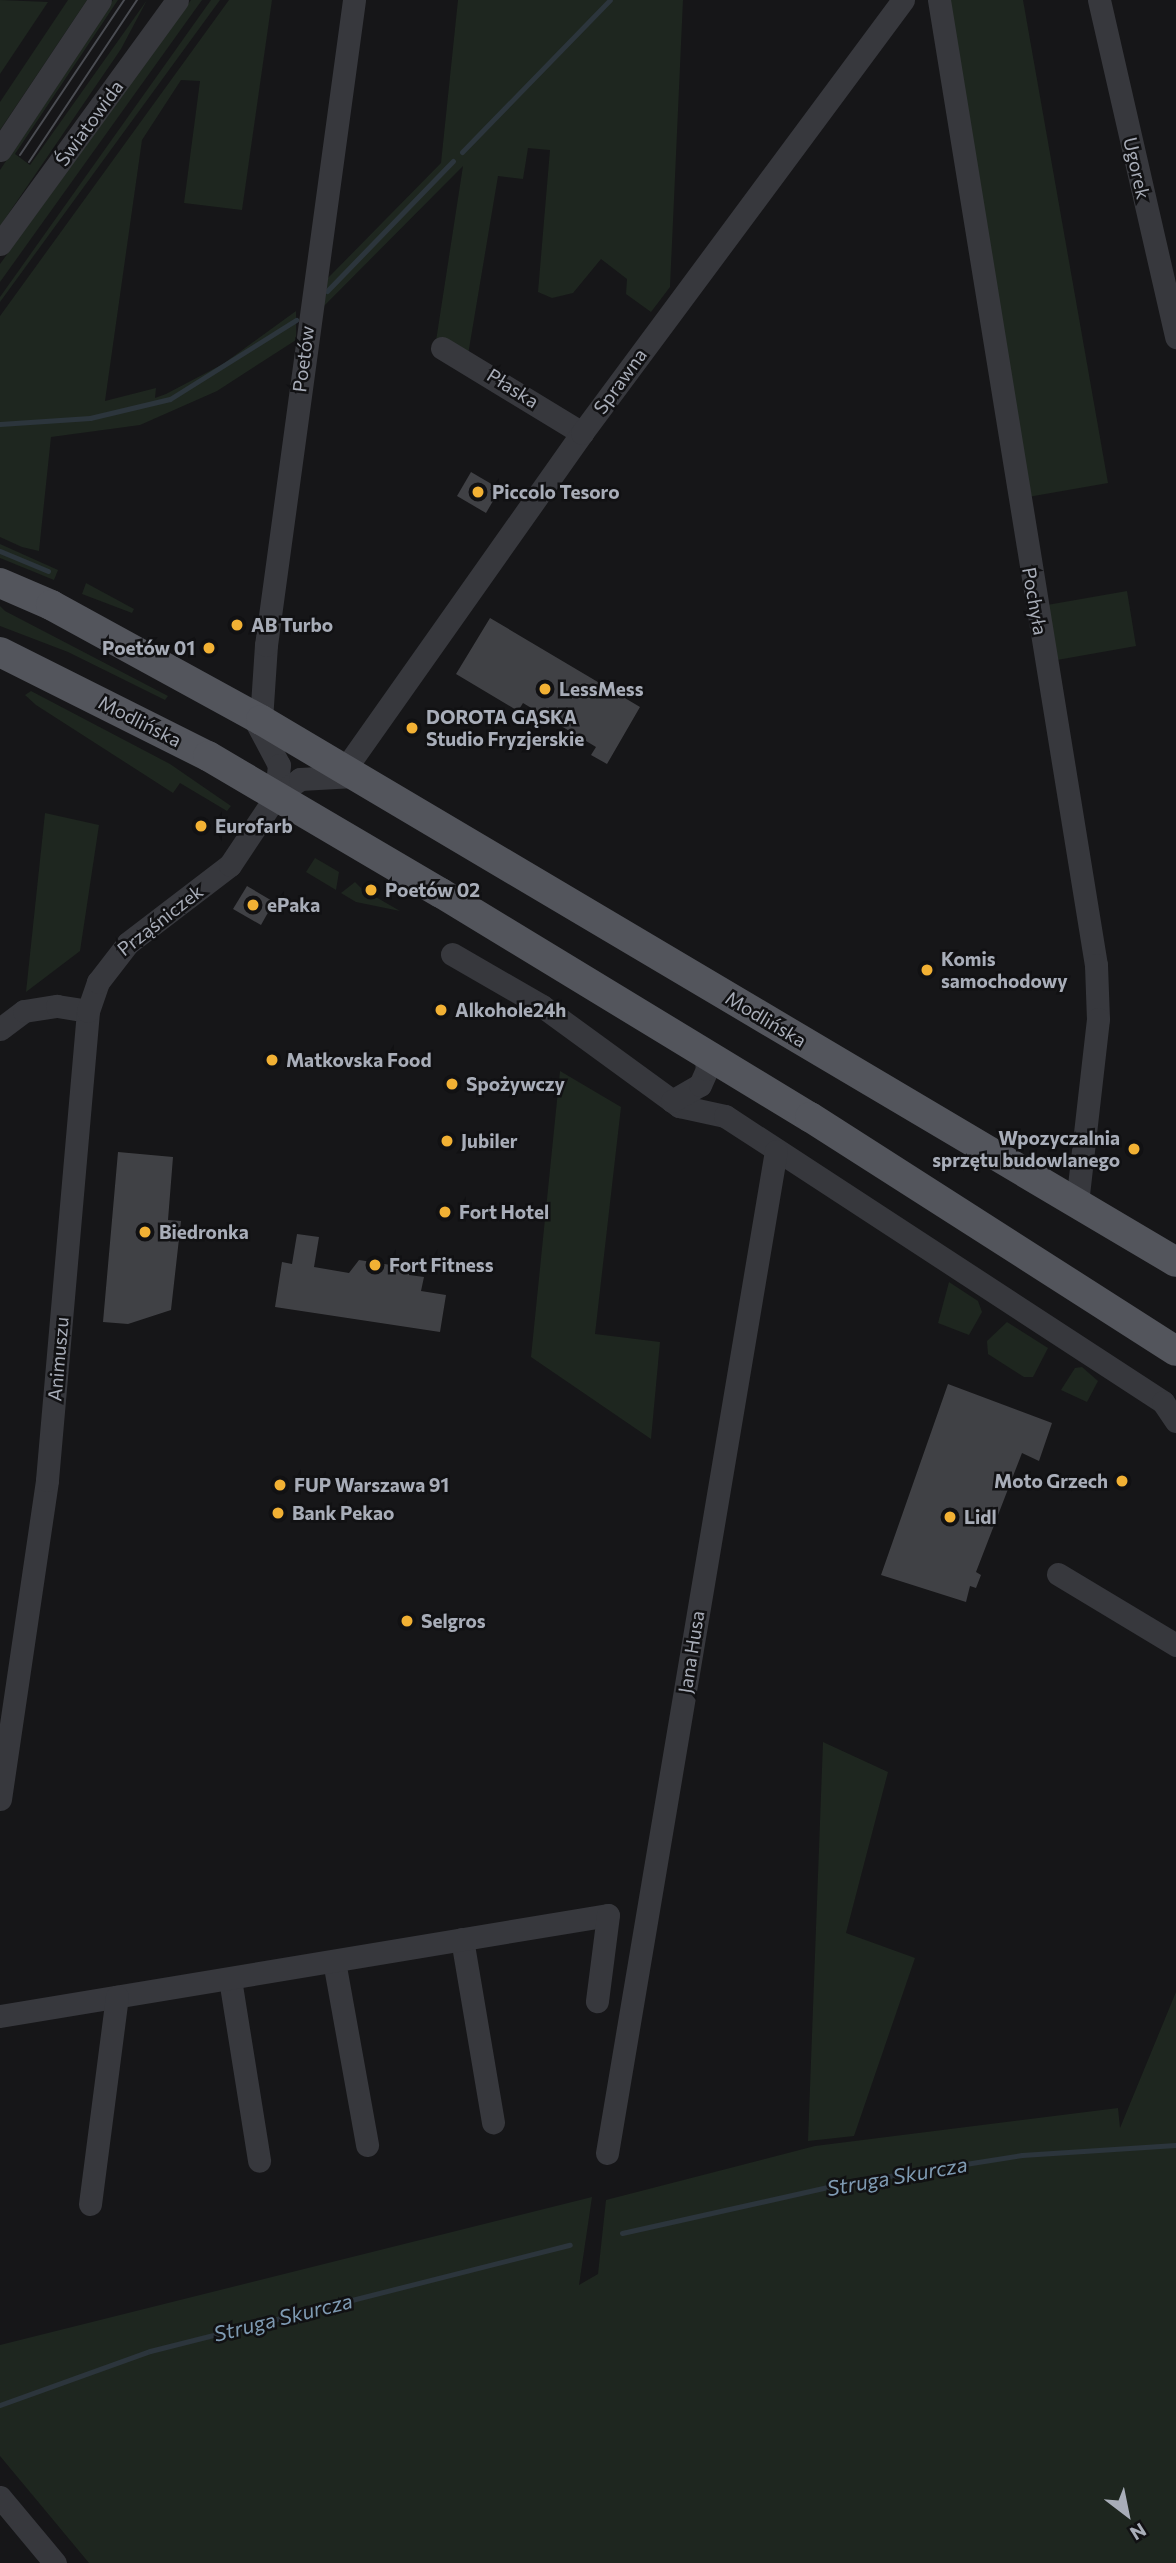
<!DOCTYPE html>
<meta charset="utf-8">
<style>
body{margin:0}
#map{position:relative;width:1176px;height:2563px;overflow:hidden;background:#161618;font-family:Commissioner,sans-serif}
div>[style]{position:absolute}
.green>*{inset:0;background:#1e261f}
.stream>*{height:5px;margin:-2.5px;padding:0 2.5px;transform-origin:2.5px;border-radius:2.5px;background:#2c353c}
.building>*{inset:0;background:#404145}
.minor>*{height:23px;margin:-11.5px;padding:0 11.5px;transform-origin:11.5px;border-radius:11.5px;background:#37383d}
.major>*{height:30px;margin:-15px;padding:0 15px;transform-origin:15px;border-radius:15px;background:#53555c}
.tram>*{height:2px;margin:-1px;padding:0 1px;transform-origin:1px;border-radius:1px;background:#4a4c52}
.dots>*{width:19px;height:19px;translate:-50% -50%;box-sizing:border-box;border:4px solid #111113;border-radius:50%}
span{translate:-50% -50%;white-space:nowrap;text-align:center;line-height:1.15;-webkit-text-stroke:5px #111113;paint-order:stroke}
.street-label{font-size:19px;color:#a8adb8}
.poi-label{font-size:19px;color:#a8adb8;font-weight:700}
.left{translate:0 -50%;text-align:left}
.right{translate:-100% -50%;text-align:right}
.water-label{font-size:21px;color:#7f9bb3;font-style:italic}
.north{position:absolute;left:1092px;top:2479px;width:70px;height:70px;-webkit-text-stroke:5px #111113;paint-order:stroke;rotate:148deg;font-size:19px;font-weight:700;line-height:28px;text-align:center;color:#a8adb8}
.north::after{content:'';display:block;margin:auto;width:24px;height:32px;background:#a8adb8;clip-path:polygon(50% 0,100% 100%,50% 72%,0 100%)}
</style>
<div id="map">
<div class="green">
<div style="clip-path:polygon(0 0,48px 2px,0 74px)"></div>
<div style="clip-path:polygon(68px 0,87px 0,0 130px,0 102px)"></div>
<div style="clip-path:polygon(113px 0,118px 0,15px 154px,30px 165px,147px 0,121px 49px,0 226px,0 170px)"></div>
<div style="clip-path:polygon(191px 0,202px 0,0 282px,0 264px)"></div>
<div style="clip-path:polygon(211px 0,220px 0,0 302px,0 297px)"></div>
<div style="clip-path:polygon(229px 0,272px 0,242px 210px,184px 203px,200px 81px,181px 80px,142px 140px,105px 401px,156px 388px,155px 398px,166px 394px,223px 364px,296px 311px,296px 340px,217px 391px,140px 425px,51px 437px,39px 551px,22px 547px,0 537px,0 316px)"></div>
<div style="clip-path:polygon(458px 0,683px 0,670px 287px,651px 312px,626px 294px,627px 279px,601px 259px,573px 293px,552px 298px,538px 292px,550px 150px,528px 148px,523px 179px,498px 176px,468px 355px,436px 341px,463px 166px,321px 309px,324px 282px,441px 163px)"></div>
<div style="clip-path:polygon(950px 0,1023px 0,1108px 483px,1028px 497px)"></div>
<div style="clip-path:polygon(0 544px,58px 570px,54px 580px,0 558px)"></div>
<div style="clip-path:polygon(86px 583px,134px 609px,132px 613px,82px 594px)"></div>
<div style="clip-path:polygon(1127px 591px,1136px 646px,1057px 660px,1047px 605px)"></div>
<div style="clip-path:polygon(0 606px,5px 611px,168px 696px,165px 700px,68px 652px,0 626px)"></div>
<div style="clip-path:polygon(31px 691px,170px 764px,231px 806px,227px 811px,180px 783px,173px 793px,36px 705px,25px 695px)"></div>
<div style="clip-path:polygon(45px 813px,99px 825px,80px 951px,26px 992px)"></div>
<div style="clip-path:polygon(315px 858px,339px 872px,336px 890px,306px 872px)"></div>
<div style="clip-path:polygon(355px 882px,362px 889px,400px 911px,356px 902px,341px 893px)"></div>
<div style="clip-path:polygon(560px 1071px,621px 1107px,595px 1334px,660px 1342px,651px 1439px,531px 1357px)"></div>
<div style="clip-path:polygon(949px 1282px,978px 1301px,982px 1312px,969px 1335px,938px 1323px)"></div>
<div style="clip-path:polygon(1007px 1322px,1048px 1348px,1033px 1377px,1024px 1377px,988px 1354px,987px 1341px)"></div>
<div style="clip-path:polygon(1082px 1367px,1098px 1381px,1087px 1402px,1061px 1390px,1075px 1368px)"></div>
<div style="clip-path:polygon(823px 1742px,888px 1772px,846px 1933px,915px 1958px,854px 2136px,808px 2141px)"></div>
<div style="clip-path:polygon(1176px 1992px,1176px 2563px,89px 2563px,0 2456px,0 2345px,592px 2197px,579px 2285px,598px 2274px,606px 2200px,815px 2146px,1118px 2108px,1120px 2128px)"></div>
</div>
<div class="stream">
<div style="left:462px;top:152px;width:212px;rotate:-45.8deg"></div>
<div style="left:327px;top:291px;width:181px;rotate:-45.9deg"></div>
<div style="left:0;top:424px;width:90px;rotate:-3.8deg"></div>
<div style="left:90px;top:418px;width:82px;rotate:-13.4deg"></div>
<div style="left:170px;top:399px;width:149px;rotate:-32.1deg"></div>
<div style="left:0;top:551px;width:52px;rotate:22.6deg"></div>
<div style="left:622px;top:2233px;width:229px;rotate:-12.6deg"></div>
<div style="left:845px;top:2183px;width:179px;rotate:-9deg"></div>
<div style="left:1022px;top:2155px;width:154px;rotate:-3.7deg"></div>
<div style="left:0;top:2405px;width:159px;rotate:-19.8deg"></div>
<div style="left:150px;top:2351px;width:433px;rotate:-14.2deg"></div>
</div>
<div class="building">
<div style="clip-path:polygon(471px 472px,500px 489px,486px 513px,457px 496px)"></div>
<div style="clip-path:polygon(490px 618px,640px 707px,607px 764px,591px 755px,596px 747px,523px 703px,518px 711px,456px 674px)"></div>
<div style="clip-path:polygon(247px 886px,274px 902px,261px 925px,233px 909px)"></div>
<div style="clip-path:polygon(118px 1152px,173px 1157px,168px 1220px,181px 1221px,171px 1310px,128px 1324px,103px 1322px)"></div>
<div style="clip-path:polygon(297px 1234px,319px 1237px,314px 1267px,349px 1273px,359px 1260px,410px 1268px,409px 1275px,424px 1277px,421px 1291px,446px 1295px,440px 1332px,275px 1307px,282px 1262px,292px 1264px)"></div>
<div style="clip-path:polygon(948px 1384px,1052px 1423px,1039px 1461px,1022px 1453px,976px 1572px,981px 1575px,976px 1588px,970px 1586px,966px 1602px,881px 1575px)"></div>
</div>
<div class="minor">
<div style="left:939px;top:0;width:978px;rotate:80.76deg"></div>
<div style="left:1096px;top:965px;width:54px;rotate:87.9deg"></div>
<div style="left:1098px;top:1019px;width:186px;rotate:96.5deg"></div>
<div style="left:1099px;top:0;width:346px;rotate:77.1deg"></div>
<div style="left:0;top:150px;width:180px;rotate:-56.3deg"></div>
<div style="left:0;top:244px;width:301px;rotate:-54deg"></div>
<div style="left:442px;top:348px;width:164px;rotate:31.3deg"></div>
<div style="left:254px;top:718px;width:53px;rotate:62deg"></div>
<div style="left:279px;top:765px;width:31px;rotate:96deg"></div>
<div style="left:261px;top:720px;width:75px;rotate:-86.2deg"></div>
<div style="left:266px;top:645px;width:651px;rotate:-82.23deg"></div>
<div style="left:345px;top:769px;width:411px;rotate:-54.8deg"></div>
<div style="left:582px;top:433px;width:539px;rotate:-53.45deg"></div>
<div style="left:452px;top:954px;width:104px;rotate:30deg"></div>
<div style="left:542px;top:1006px;width:170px;rotate:36.1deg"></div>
<div style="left:679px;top:1106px;width:47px;rotate:12.3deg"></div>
<div style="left:725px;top:1116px;width:523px;rotate:33.14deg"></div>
<div style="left:1163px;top:1402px;width:23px;rotate:56deg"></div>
<div style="left:0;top:1029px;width:30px;rotate:-37deg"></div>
<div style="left:24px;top:1011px;width:33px;rotate:-9deg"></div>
<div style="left:57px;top:1006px;width:31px;rotate:9deg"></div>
<div style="left:672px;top:1101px;width:32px;rotate:-30deg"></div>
<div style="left:700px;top:1085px;width:17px;rotate:-66deg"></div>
<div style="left:707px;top:1069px;width:16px;rotate:-97deg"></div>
<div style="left:1058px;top:1574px;width:138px;rotate:31deg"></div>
<div style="left:0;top:1799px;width:322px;rotate:-81.6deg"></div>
<div style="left:47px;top:1480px;width:471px;rotate:-85deg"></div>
<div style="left:88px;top:1011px;width:31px;rotate:-71deg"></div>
<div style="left:98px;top:982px;width:49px;rotate:-52.4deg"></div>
<div style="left:128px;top:943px;width:128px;rotate:-37.4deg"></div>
<div style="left:230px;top:865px;width:83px;rotate:-56.3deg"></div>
<div style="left:276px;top:796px;width:29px;rotate:-35deg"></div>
<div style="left:300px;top:779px;width:54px;rotate:-3.2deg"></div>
<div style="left:462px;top:1939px;width:186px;rotate:80.4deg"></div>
<div style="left:334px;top:1961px;width:187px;rotate:79.8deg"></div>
<div style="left:230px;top:1979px;width:184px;rotate:80.9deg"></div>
<div style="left:0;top:2016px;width:616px;rotate:-9.43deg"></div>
<div style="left:608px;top:1915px;width:87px;rotate:97.3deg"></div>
<div style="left:607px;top:2153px;width:1016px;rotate:-80.43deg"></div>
<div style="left:90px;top:2204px;width:209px;rotate:-82.6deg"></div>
<div style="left:0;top:2497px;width:86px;rotate:50.2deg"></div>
</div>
<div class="major">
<div style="left:0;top:583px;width:56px;rotate:23.3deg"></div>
<div style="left:51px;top:605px;width:239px;rotate:28.7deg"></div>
<div style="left:261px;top:720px;width:1063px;rotate:30.64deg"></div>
<div style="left:0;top:652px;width:233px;rotate:26.6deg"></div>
<div style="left:208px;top:756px;width:270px;rotate:30.5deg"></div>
<div style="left:441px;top:893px;width:432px;rotate:31.3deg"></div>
<div style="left:810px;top:1117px;width:434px;rotate:32.6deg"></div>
</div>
<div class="tram">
<div style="left:20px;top:155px;width:187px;rotate:-56.1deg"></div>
<div style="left:29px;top:162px;width:195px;rotate:-56.3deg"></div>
</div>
<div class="dots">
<div style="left:478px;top:492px;background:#f2b134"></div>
<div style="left:237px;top:625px;background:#f2b134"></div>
<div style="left:209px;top:648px;background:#f2b134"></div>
<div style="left:545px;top:689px;background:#f2b134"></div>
<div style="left:412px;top:728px;background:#f2b134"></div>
<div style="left:201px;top:826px;background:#f2b134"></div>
<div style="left:371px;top:890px;background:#f2b134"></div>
<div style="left:253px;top:905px;background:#f2b134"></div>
<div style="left:927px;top:970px;background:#f2b134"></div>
<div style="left:441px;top:1010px;background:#f2b134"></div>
<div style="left:272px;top:1060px;background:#f2b134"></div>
<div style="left:452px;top:1084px;background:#f2b134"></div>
<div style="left:447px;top:1141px;background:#f2b134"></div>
<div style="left:1134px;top:1149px;background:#f2b134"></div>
<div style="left:445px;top:1212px;background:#f2b134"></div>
<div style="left:145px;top:1232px;background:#f2b134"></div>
<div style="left:375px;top:1265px;background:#f2b134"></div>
<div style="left:1122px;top:1481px;background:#f2b134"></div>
<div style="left:280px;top:1485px;background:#f2b134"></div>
<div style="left:278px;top:1513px;background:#f2b134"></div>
<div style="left:950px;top:1517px;background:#f2b134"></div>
<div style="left:407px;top:1621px;background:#f2b134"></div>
</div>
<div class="street-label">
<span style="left:89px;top:123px;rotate:-54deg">Światowida</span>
<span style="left:1137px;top:168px;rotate:77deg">Ugorek</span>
<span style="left:303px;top:359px;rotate:-83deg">Poetów</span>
<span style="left:620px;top:381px;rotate:-54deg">Sprawna</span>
<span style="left:513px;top:388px;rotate:32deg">Płaska</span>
<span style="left:1035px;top:601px;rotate:80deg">Pochyła</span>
<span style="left:140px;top:721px;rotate:27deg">Modlińska</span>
<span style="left:160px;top:920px;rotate:-38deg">Prząśniczek</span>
<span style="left:766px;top:1019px;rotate:31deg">Modlińska</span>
<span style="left:58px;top:1359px;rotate:-85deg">Animuszu</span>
<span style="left:691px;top:1652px;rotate:-81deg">Jana Husa</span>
</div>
<div class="poi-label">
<span class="left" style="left:492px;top:492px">Piccolo Tesoro</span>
<span class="left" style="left:251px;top:625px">AB Turbo</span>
<span class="right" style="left:195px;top:648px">Poetów 01</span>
<span class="left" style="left:559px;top:689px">LessMess</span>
<span class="left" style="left:426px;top:728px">DOROTA GĄSKA<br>Studio Fryzjerskie</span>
<span class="left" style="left:215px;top:826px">Eurofarb</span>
<span class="left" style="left:385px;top:890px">Poetów 02</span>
<span class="left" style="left:267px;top:905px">ePaka</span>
<span class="left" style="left:941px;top:970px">Komis<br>samochodowy</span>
<span class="left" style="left:455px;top:1010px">Alkohole24h</span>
<span class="left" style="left:286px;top:1060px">Matkovska Food</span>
<span class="left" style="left:466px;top:1084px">Spożywczy</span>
<span class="right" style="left:1120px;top:1149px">Wpozyczalnia<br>sprzętu budowlanego</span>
<span class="left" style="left:461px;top:1141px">Jubiler</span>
<span class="left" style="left:459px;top:1212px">Fort Hotel</span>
<span class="left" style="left:159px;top:1232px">Biedronka</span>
<span class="left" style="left:389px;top:1265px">Fort Fitness</span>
<span class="right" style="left:1108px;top:1481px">Moto Grzech</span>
<span class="left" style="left:294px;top:1485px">FUP Warszawa 91</span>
<span class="left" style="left:292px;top:1513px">Bank Pekao</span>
<span class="left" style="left:964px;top:1517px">Lidl</span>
<span class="left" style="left:421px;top:1621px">Selgros</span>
</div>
<div class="water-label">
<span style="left:897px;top:2176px;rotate:-10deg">Struga Skurcza</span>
<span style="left:283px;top:2317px;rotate:-14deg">Struga Skurcza</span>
</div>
<div class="north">N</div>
</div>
